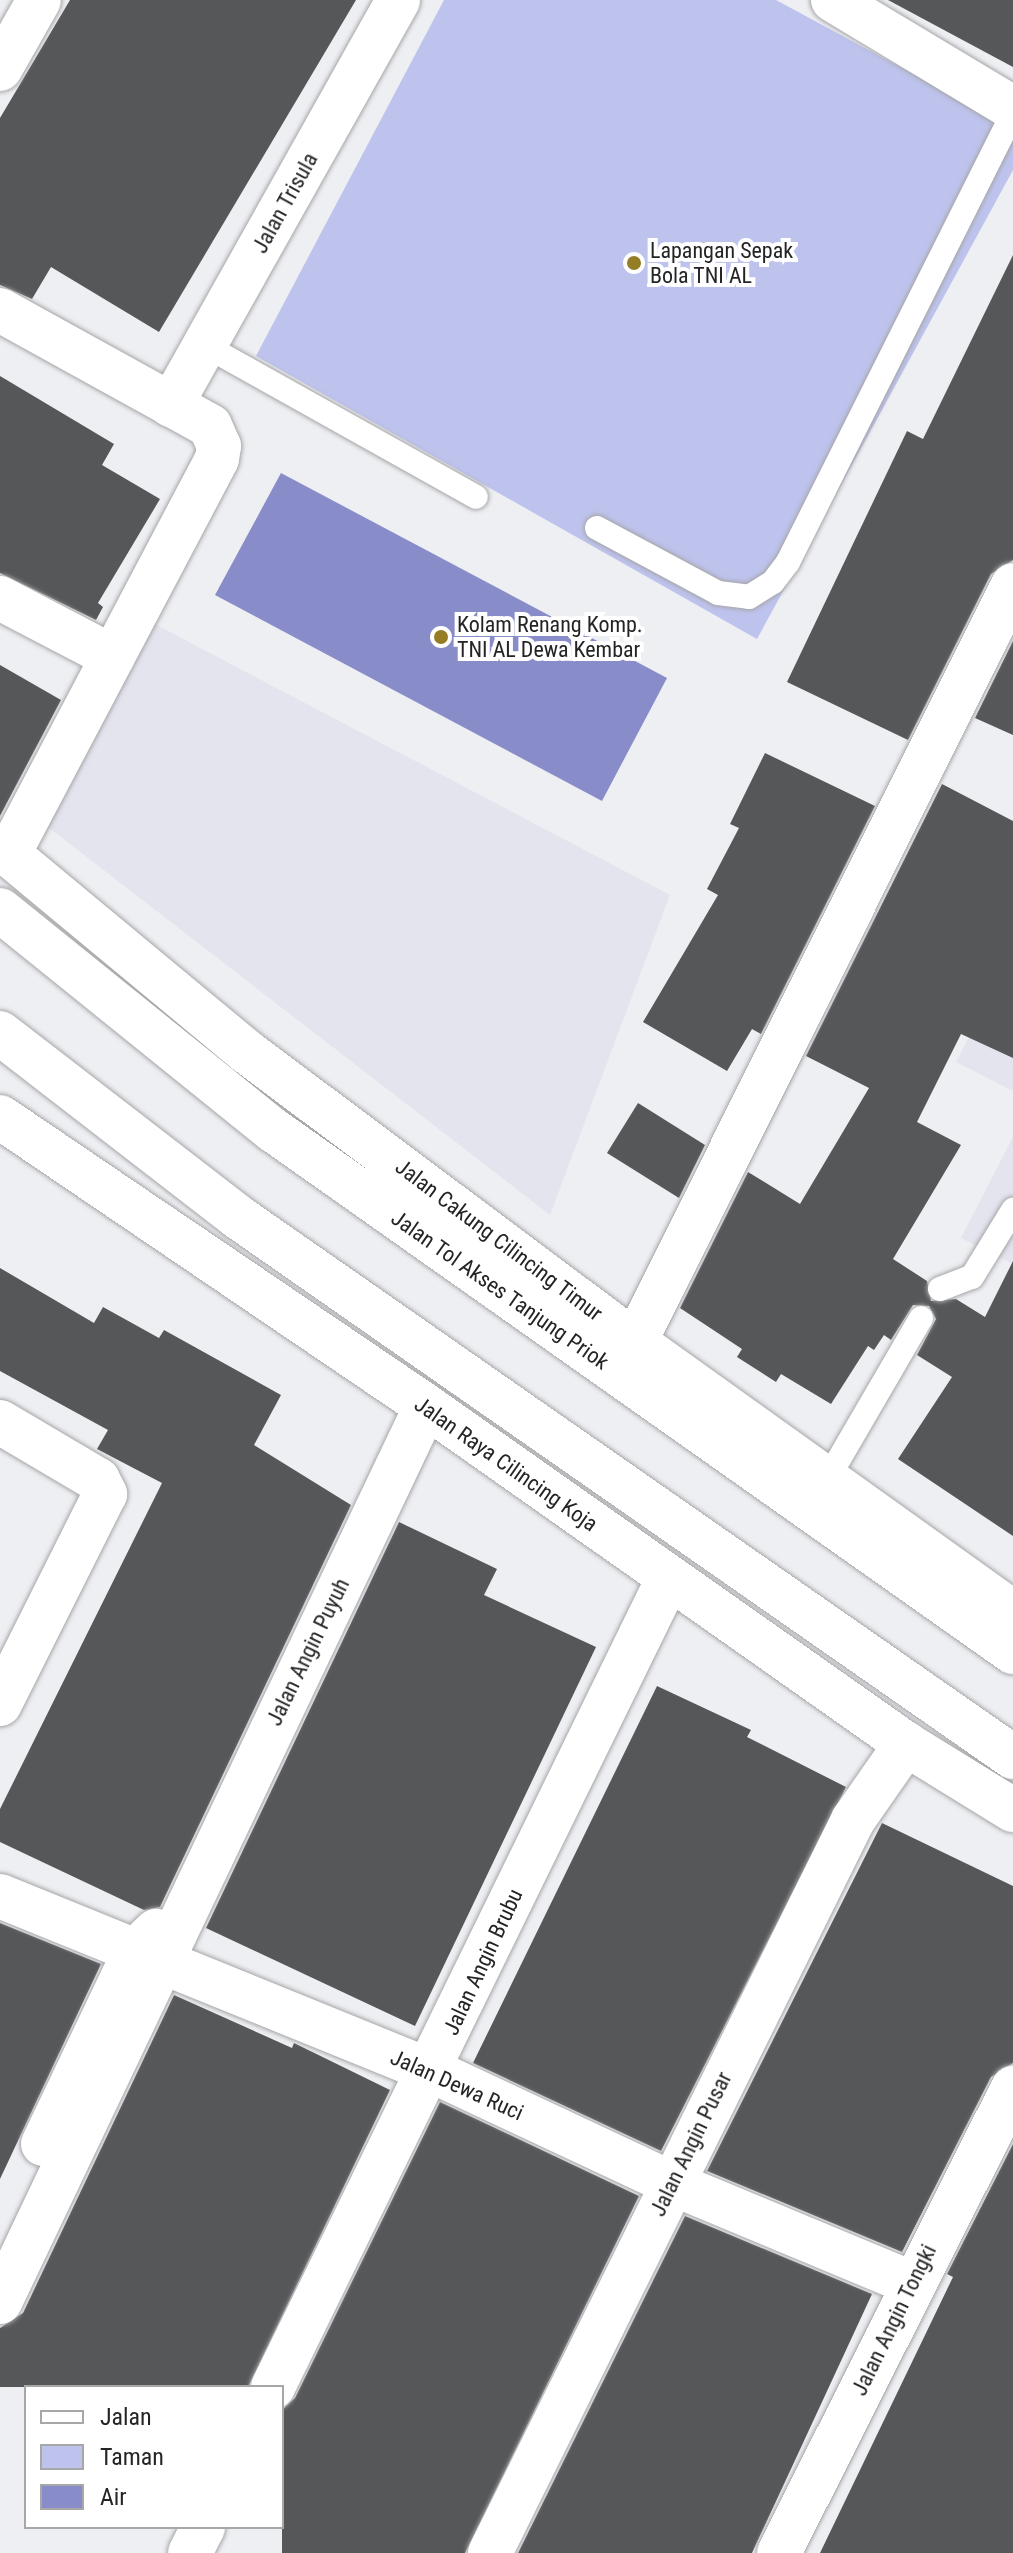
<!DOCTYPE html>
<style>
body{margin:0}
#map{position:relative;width:1013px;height:2553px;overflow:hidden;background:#eeeff2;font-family:"Roboto Condensed",sans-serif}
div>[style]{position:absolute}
.built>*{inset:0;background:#e3e4ee}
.green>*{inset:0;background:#bec3ed}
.water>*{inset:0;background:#888cc9}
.building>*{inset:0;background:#565759}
.roads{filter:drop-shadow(0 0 2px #a6a6a9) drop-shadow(0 0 2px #a6a6a9)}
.lane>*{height:24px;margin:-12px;padding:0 12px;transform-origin:12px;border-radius:12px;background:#fff}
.street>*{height:44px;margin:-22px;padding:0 22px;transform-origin:22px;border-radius:22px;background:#fff}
.highway>*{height:44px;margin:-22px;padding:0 22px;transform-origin:22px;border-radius:22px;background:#fff}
.dots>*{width:22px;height:22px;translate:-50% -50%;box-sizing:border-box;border:4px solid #fff;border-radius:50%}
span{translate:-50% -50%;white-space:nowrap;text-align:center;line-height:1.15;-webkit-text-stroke:8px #fff;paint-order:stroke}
.street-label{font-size:22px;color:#242426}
.poi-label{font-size:22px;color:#242426}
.left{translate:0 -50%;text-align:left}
.legend{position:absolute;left:24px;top:2385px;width:260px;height:144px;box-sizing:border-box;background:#fff;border:2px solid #a7a7a8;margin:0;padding:10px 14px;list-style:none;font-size:24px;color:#242426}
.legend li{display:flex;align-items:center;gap:16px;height:40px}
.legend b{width:40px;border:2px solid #a7a7a8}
</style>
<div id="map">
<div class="built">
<div style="clip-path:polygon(149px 621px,670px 895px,550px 1215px,35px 817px)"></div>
<div style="clip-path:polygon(1013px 951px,1013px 1091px,956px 1062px)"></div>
<div style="clip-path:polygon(1013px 1137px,1013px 1264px,961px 1238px)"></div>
</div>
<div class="green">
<div style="clip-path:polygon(444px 0,776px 0,1013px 128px,1013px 170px,757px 639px,256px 356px)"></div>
</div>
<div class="water">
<div style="clip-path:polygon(281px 473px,667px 678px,602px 801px,215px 595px)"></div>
</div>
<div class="building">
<div style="clip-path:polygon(70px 0,356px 0,159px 332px,51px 267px,32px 299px,0 285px,0 118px)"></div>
<div style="clip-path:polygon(888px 0,1013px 0,1013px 67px)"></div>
<div style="clip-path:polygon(1013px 255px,1013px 560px,991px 574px,908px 740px,787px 682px,907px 431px,923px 439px)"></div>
<div style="clip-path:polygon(0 376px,114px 444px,102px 465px,160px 499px,98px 603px,103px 607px,96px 620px,0 573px)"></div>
<div style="clip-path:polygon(1013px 641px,1013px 735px,975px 718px)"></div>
<div style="clip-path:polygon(0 665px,61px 700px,0 816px)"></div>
<div style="clip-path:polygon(765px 753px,875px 806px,761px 1034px,752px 1029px,727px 1071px,643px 1022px,718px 895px,707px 889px,739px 828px,730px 824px)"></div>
<div style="clip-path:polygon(942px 784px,1013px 821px,1013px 1058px,961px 1034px,917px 1122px,961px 1145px,893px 1259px,927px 1281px,931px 1301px,956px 1299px,985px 1317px,1013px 1261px,1013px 1536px,898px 1459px,952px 1377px,917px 1355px,936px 1319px,929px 1306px,913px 1305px,891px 1340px,884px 1335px,874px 1350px,868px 1346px,831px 1404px,781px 1374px,776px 1382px,737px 1357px,742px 1349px,680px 1308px,748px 1172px,800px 1204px,869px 1088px,806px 1056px)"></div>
<div style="clip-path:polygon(638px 1103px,705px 1145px,679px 1198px,607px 1153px)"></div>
<div style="clip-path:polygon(0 1268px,94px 1323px,103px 1307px,159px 1338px,164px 1330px,281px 1395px,254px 1445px,351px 1505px,160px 1907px,144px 1910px,0 1842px,0 1809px,162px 1483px,97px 1449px,108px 1430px,0 1371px)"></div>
<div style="clip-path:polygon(399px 1522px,497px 1569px,484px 1595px,596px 1647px,415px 2026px,206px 1928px)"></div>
<div style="clip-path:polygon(657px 1686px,751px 1730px,747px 1737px,846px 1787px,661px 2151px,473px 2063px)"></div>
<div style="clip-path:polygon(882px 1823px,1013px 1886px,1013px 2063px,991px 2077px,902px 2252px,707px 2171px)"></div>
<div style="clip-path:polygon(0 1923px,101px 1964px,0 2179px)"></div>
<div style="clip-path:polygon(174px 1995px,292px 2048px,294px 2043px,390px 2090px,248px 2387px,0 2387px,0 2328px,23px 2313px)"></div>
<div style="clip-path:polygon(440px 2102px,639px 2196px,465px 2553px,282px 2553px,282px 2410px,295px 2398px)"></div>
<div style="clip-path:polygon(1013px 2144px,1013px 2553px,820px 2553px,953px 2277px,947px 2274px)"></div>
<div style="clip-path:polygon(685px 2216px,872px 2294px,752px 2553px,518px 2553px)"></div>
</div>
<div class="roads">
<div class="lane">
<div style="left:206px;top:346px;width:309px;rotate:29.2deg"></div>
<div style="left:597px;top:528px;width:137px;rotate:28.2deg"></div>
<div style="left:718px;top:593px;width:31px;rotate:7deg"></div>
<div style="left:749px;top:597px;width:28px;rotate:-32deg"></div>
<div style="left:773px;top:582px;width:25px;rotate:-53deg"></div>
<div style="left:788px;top:562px;width:502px;rotate:-63.38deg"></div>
<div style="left:940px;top:1289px;width:34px;rotate:-21deg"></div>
<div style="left:972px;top:1277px;width:79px;rotate:-58.5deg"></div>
<div style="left:828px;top:1478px;width:185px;rotate:-59.8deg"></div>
</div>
<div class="street">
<div style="left:833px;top:0;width:210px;rotate:31deg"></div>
<div style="left:0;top:69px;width:79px;rotate:-60.5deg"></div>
<div style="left:0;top:310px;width:240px;rotate:28.9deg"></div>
<div style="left:210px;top:426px;width:22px;rotate:66deg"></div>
<div style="left:219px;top:446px;width:13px;rotate:99deg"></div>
<div style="left:217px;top:459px;width:446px;rotate:117.8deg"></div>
<div style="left:171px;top:405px;width:464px;rotate:-60.7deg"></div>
<div style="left:0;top:598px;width:127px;rotate:27.6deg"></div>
<div style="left:635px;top:1342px;width:846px;rotate:-63.47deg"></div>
<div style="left:0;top:1422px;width:114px;rotate:30.6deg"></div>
<div style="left:98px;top:1480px;width:16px;rotate:63deg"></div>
<div style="left:105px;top:1494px;width:235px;rotate:116.6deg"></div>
<div style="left:0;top:1896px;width:466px;rotate:22.1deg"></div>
<div style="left:432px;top:2071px;width:264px;rotate:25.1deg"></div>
<div style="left:671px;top:2183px;width:260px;rotate:22.6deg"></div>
<div style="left:43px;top:2144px;width:214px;rotate:-64.5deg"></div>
<div style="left:135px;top:1951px;width:29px;rotate:-44deg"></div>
<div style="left:0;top:2302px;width:992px;rotate:-64.57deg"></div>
<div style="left:273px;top:2387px;width:899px;rotate:-63.95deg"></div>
<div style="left:190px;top:2553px;width:29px;rotate:-63deg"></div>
<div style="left:490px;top:2553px;width:818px;rotate:-63.65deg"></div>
<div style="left:853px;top:1820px;width:93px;rotate:-55.1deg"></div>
<div style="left:779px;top:2553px;width:521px;rotate:-63.29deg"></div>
</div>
<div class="highway">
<div style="left:0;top:847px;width:321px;rotate:39.7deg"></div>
<div style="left:247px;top:1052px;width:484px;rotate:36.8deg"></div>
<div style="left:635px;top:1342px;width:465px;rotate:35.6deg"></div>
<div style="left:0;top:910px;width:351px;rotate:38.9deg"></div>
<div style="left:273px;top:1130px;width:906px;rotate:35.2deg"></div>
<div style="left:0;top:1033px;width:301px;rotate:37.7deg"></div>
<div style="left:238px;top:1217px;width:945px;rotate:34.87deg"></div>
<div style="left:0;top:1117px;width:515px;rotate:34.15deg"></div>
<div style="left:426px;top:1406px;width:587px;rotate:35.15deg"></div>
<div style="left:906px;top:1744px;width:126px;rotate:31.7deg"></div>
</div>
</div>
<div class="dots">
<div style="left:634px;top:263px;background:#957d25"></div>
<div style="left:441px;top:637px;background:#957d25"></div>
</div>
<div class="street-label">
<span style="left:285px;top:203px;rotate:-61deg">Jalan Trisula</span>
<span style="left:499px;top:1240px;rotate:37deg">Jalan Cakung Cilincing Timur</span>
<span style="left:500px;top:1290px;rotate:35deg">Jalan Tol Akses Tanjung Priok</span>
<span style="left:506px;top:1464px;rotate:35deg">Jalan Raya Cilincing Koja</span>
<span style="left:308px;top:1652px;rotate:-64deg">Jalan Angin Puyuh</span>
<span style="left:483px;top:1962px;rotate:-65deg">Jalan Angin Brubu</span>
<span style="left:457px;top:2085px;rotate:24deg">Jalan Dewa Ruci</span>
<span style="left:691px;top:2144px;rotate:-64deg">Jalan Angin Pusar</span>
<span style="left:894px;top:2320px;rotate:-64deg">Jalan Angin Tongki</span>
</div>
<div class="poi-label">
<span class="left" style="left:650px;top:263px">Lapangan Sepak<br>Bola TNI AL</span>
<span class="left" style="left:457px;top:637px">Kolam Renang Komp.<br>TNI AL Dewa Kembar</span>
</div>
<ul class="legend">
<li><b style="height:10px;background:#fff"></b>Jalan</li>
<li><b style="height:22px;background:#bec3ed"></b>Taman</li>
<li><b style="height:22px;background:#888cc9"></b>Air</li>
</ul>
</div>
